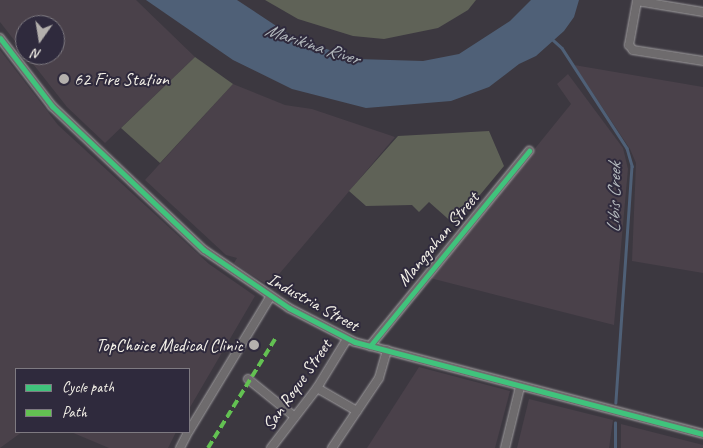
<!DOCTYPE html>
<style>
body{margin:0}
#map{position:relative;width:703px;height:448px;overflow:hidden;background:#3c3840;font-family:Caveat,sans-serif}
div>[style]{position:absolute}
.built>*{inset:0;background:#4a414a}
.green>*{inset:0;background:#5f6257}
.water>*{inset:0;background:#4f6077}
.stream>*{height:2.5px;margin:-1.25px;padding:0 1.25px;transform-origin:1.25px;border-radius:1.25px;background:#4f6077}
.roads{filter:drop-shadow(0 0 1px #9f9d9f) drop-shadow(0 0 1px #9f9d9f)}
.minor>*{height:8px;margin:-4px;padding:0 4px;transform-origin:4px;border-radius:4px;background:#6e6b6d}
.quiet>*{height:4px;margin-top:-2px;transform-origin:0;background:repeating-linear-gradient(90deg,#63c152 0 8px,transparent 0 12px)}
.cycleway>*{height:5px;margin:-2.5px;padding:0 2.5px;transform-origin:2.5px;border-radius:2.5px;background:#40c37c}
.dots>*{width:14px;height:14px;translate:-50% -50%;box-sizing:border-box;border:2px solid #2f2a3d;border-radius:50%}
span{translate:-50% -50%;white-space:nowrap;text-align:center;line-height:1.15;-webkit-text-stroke:4px #2f2a3d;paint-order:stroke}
.poi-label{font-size:18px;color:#f4f1e8}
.left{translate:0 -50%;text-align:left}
.right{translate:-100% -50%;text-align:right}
.street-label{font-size:18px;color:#f4f1e8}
.water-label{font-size:19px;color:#b3b9bd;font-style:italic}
.legend{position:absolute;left:15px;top:368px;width:175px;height:65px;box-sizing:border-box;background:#2f2a3d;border:1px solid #7e7a81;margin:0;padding:6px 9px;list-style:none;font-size:15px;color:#f4f1e8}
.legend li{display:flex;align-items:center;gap:10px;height:25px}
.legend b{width:25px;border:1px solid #7e7a81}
.north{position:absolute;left:15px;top:15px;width:50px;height:50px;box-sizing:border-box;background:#2f2a3d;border:1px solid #7e7a81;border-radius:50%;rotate:193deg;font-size:14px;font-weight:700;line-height:20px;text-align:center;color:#f4f1e8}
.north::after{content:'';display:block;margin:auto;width:18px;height:22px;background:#b4b0ad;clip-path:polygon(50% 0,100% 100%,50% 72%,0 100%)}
</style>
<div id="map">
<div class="built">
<div style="clip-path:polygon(0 0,136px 0,195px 57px,105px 143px,67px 107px,26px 55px,55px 55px,55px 25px,25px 25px,25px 54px,0 22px)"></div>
<div style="clip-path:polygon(0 50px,58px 125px,209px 264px,255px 296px,189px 409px,189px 369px,16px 369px,16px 432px,22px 432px,0 448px)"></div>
<div style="clip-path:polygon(574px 65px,703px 87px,703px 273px,632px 261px,636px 163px,630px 149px)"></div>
<div style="clip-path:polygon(568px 74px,623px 148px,628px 169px,614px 325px,430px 278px,571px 104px,557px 84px)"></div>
<div style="clip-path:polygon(233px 84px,285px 105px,312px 109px,395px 137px,269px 286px,234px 263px,237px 258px,226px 255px,145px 180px)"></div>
<div style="clip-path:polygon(419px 367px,510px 391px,495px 448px,367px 448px)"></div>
<div style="clip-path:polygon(529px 399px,613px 420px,609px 448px,517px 448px)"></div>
<div style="clip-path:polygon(621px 424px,703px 445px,703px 448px,621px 448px)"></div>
<div style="clip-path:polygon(71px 432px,176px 432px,168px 448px,109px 448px)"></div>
</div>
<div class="green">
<div style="clip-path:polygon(265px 0,476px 0,468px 10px,438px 28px,384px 39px,353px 36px,298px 19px)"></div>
<div style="clip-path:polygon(195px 57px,233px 84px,160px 163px,121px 128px)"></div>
<div style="clip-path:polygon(489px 131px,504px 166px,455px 225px,429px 202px,419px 212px,412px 205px,366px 206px,349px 191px,398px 136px)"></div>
</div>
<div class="water">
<div style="clip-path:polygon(146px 0,237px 0,296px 39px,357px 59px,423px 61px,459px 54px,510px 21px,531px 0,579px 0,574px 17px,564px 31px,536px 56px,519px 64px,489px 87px,451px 101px,366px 108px,292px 89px,233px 60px)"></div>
</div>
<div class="stream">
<div style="left:552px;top:39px;width:13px;rotate:42deg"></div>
<div style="left:562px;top:48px;width:119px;rotate:57deg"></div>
<div style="left:627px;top:148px;width:19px;rotate:74deg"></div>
<div style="left:632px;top:166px;width:237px;rotate:93.9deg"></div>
<div style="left:615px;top:448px;width:25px;rotate:-90deg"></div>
</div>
<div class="roads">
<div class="minor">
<div style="left:703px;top:12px;width:67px;rotate:-170.5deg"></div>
<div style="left:637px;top:1px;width:45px;rotate:100.3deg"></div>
<div style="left:629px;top:45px;width:6px;rotate:51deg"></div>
<div style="left:633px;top:50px;width:71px;rotate:8.9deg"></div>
<div style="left:0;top:38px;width:86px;rotate:52.6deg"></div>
<div style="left:52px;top:106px;width:209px;rotate:43.5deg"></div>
<div style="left:204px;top:250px;width:103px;rotate:34.3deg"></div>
<div style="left:289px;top:308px;width:74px;rotate:27.3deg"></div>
<div style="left:355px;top:342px;width:360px;rotate:14.8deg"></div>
<div style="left:370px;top:346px;width:252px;rotate:-50.8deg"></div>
<div style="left:248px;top:379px;width:60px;rotate:39deg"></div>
<div style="left:317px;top:388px;width:46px;rotate:29.9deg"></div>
<div style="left:189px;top:431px;width:157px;rotate:-58.8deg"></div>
<div style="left:180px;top:448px;width:18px;rotate:-63deg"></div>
<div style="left:271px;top:448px;width:76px;rotate:-52.5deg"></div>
<div style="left:317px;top:388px;width:57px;rotate:-58.5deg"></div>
<div style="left:332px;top:448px;width:84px;rotate:-56.1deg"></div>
<div style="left:379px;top:378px;width:29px;rotate:-74deg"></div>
<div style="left:505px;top:448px;width:63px;rotate:-76.2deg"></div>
</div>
</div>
<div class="quiet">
<div style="left:208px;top:448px;width:128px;rotate:-58.4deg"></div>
</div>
<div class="cycleway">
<div style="left:0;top:38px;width:86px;rotate:52.6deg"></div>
<div style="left:52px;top:106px;width:209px;rotate:43.5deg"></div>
<div style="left:204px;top:250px;width:103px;rotate:34.3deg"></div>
<div style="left:289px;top:308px;width:74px;rotate:27.3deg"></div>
<div style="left:355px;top:342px;width:360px;rotate:14.8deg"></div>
<div style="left:370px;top:346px;width:252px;rotate:-50.8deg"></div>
</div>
<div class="dots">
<div style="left:64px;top:79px;background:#b4b0ad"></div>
<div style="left:254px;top:345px;background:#b4b0ad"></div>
</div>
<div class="poi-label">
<span class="left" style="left:74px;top:79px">62 Fire Station</span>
<span class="right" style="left:243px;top:345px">TopChoice Medical Clinic</span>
</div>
<div class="street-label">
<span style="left:438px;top:239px;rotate:-50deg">Manggahan Street</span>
<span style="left:313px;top:302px;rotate:29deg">Industria Street</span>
<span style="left:297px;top:385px;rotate:-55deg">San Roque Street</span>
</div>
<div class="water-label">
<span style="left:312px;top:45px;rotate:18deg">Marikina River</span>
<span style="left:615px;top:198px;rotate:-89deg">Libis Creek</span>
</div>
<ul class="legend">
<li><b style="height:6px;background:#40c37c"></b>Cycle path</li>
<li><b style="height:6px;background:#63c152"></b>Path</li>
</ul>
<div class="north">N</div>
</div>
